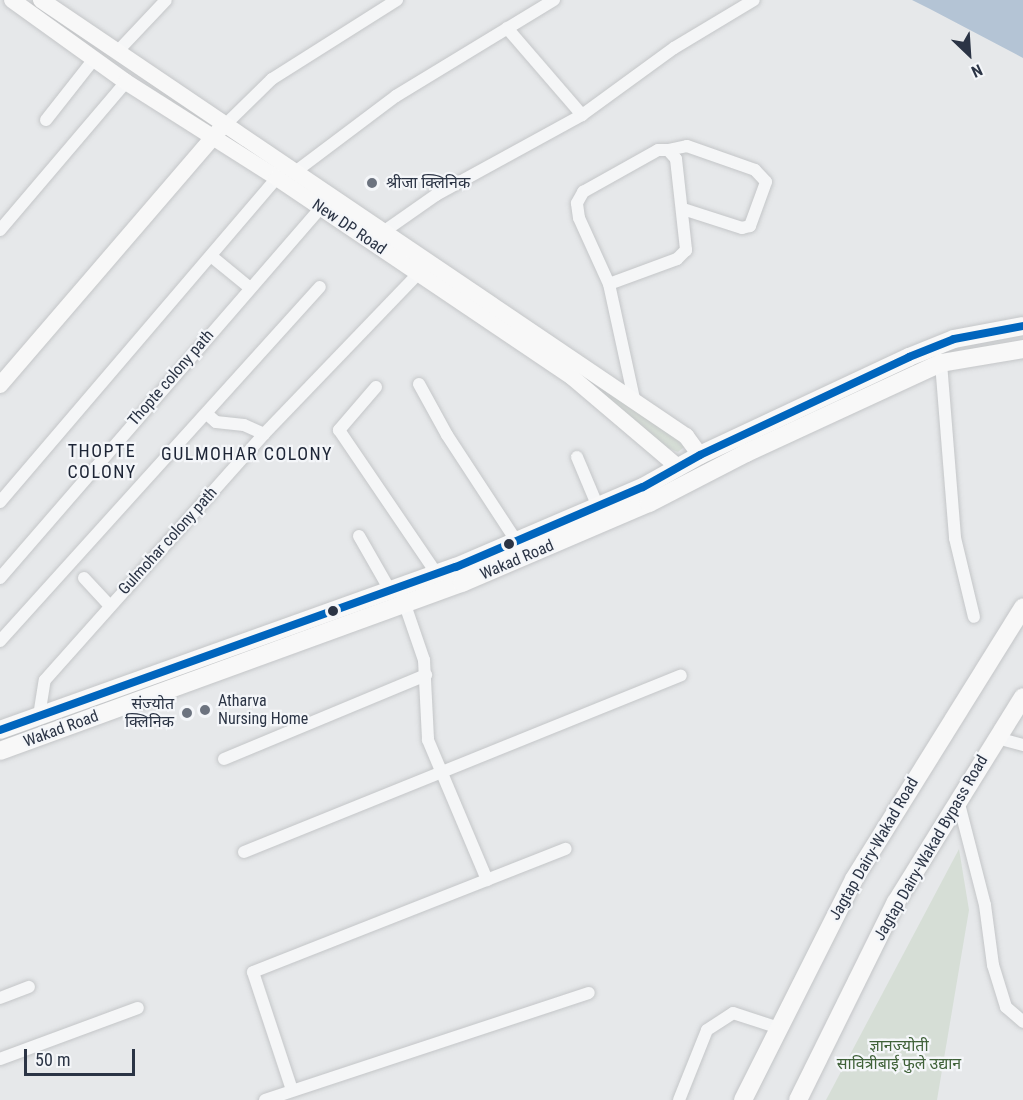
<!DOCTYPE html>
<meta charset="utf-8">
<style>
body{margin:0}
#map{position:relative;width:1023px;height:1100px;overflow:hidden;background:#e6e8ea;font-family:"Roboto Condensed","Noto Sans Devanagari",sans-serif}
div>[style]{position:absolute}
.green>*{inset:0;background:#d6ded6}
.water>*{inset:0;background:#b4c4d5}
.roads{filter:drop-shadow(0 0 2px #c4c6c8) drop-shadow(0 0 2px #c4c6c8)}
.street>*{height:12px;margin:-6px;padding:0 6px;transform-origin:6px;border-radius:6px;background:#f5f6f7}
.secondary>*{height:16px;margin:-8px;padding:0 8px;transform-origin:8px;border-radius:8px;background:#f8f8f8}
.primary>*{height:18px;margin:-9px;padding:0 9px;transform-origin:9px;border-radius:9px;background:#f8f8f8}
.bus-1>*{height:8px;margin:-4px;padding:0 4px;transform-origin:4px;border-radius:4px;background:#0065bd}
.dots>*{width:16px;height:16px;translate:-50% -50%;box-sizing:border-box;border:3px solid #f4f6f9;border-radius:50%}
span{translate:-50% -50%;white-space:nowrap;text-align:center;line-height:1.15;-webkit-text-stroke:4.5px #f4f6f9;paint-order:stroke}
.poi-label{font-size:16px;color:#2b3445}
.left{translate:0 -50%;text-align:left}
.right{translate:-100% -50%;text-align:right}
.street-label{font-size:16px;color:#2b3445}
.park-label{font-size:16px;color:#3f6138}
.neighbourhood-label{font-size:18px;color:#1d2536;letter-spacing:1.5px}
.north{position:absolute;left:939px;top:24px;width:60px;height:60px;-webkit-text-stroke:4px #f4f6f9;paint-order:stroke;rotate:155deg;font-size:16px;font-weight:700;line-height:24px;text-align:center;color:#2b3445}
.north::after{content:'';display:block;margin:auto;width:21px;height:27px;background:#2b3445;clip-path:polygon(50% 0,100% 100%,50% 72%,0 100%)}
.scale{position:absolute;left:24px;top:1049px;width:111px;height:27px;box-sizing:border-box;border:3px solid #2b3445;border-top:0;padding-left:8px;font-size:18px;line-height:21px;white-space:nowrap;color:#2b3445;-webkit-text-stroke:4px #f4f6f9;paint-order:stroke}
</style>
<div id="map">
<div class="green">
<div style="clip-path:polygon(599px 382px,671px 433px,684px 447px,678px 452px,655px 443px,595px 390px)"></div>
<div style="clip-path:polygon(959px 849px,969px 910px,937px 1100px,826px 1100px)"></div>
</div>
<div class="water">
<div style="clip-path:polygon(912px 0,1023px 0,1023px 58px,930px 9px)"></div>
</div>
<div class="roads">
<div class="street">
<div style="left:507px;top:28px;width:115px;rotate:49.2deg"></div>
<div style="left:117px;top:52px;width:71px;rotate:-46.7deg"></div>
<div style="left:46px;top:120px;width:78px;rotate:-51.8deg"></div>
<div style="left:225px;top:125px;width:66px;rotate:-44.4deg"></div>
<div style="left:272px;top:79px;width:148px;rotate:-32.3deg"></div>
<div style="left:668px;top:150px;width:19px;rotate:-12deg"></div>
<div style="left:687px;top:146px;width:72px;rotate:19.4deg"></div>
<div style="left:755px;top:170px;width:16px;rotate:47deg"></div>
<div style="left:766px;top:182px;width:47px;rotate:110deg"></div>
<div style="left:750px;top:226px;width:8px;rotate:166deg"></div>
<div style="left:742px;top:228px;width:62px;rotate:-162.1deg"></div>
<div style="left:295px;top:172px;width:126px;rotate:-37deg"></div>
<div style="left:396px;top:96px;width:185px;rotate:-31.3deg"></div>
<div style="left:0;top:230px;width:194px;rotate:-49.6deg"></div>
<div style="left:386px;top:230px;width:61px;rotate:-35deg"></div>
<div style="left:436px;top:195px;width:166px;rotate:-28.7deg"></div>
<div style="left:582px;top:115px;width:114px;rotate:-36.1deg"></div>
<div style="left:674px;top:48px;width:93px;rotate:-31deg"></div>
<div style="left:211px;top:256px;width:50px;rotate:39.4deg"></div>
<div style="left:609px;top:284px;width:72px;rotate:-114.4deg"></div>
<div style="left:579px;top:218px;width:15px;rotate:-98deg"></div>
<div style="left:577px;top:203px;width:13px;rotate:-61deg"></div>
<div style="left:583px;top:192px;width:86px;rotate:-29.2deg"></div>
<div style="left:658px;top:150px;width:10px"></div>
<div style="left:668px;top:150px;width:12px;rotate:48deg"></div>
<div style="left:676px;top:159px;width:92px;rotate:83.7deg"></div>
<div style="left:686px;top:250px;width:13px;rotate:135deg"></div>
<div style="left:677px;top:259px;width:72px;rotate:159.8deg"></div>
<div style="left:609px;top:284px;width:122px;rotate:77.7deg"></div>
<div style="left:941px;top:363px;width:176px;rotate:85.4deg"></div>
<div style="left:955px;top:538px;width:81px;rotate:76.5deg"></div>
<div style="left:419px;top:384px;width:58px;rotate:61.2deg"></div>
<div style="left:447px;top:435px;width:128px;rotate:56.8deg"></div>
<div style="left:376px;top:387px;width:57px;rotate:130.7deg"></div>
<div style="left:339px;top:430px;width:174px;rotate:55.8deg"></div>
<div style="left:207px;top:414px;width:12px;rotate:42deg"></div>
<div style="left:216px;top:422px;width:28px;rotate:6deg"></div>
<div style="left:244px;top:425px;width:22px;rotate:24deg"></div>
<div style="left:577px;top:457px;width:54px;rotate:67.2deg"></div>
<div style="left:0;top:502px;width:426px;rotate:-49.5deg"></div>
<div style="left:359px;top:536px;width:64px;rotate:60.3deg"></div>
<div style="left:0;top:578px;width:490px;rotate:-49.1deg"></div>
<div style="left:84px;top:578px;width:38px;rotate:47deg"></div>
<div style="left:403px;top:599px;width:65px;rotate:71deg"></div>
<div style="left:424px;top:660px;width:80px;rotate:87.1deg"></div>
<div style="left:428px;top:740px;width:152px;rotate:67.1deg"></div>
<div style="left:0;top:641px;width:477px;rotate:-47.9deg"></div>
<div style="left:39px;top:716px;width:36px;rotate:-81deg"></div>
<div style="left:45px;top:680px;width:329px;rotate:-48.3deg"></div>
<div style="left:264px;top:434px;width:222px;rotate:-46.1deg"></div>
<div style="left:997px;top:738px;width:27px;rotate:15deg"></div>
<div style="left:224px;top:759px;width:219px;rotate:-22.6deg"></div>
<div style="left:958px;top:800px;width:108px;rotate:75.6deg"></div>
<div style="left:985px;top:905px;width:61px;rotate:82.4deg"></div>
<div style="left:993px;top:965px;width:44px;rotate:72.8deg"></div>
<div style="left:1006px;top:1007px;width:23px;rotate:41deg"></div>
<div style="left:244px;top:852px;width:471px;rotate:-22deg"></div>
<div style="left:0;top:998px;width:31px;rotate:-21deg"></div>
<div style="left:0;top:1059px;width:147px;rotate:-20.3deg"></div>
<div style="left:292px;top:1090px;width:124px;rotate:-108.3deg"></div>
<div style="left:253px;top:972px;width:336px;rotate:-21.5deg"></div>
<div style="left:265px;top:1100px;width:341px;rotate:-18.3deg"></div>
<div style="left:679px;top:1100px;width:75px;rotate:-68.2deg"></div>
<div style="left:707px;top:1030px;width:31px;rotate:-33deg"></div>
<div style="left:733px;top:1013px;width:48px;rotate:18.1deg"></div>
</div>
<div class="secondary">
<div style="left:12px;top:0;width:140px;rotate:35.7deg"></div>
<div style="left:126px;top:82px;width:179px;rotate:32.4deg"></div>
<div style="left:277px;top:178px;width:357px;rotate:34deg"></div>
<div style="left:573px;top:378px;width:138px;rotate:40.3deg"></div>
<div style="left:41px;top:0;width:779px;rotate:34.06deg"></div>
<div style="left:686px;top:436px;width:24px;rotate:54deg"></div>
<div style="left:0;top:385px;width:338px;rotate:-49.3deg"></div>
</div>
<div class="primary">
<div style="left:0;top:730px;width:484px;rotate:-19.7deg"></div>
<div style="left:456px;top:567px;width:203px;rotate:-23.2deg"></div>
<div style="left:643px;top:487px;width:65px;rotate:-29.3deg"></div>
<div style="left:700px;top:455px;width:231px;rotate:-25.1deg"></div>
<div style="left:909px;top:357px;width:48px;rotate:-21.8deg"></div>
<div style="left:954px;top:339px;width:70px;rotate:-10.7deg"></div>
<div style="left:0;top:751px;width:492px;rotate:-20deg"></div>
<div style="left:462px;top:583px;width:203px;rotate:-23.2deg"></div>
<div style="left:649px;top:503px;width:109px;rotate:-27.3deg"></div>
<div style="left:746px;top:453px;width:215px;rotate:-24.8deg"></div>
<div style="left:941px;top:363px;width:83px;rotate:-9.7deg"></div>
<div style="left:743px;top:1100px;width:247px;rotate:-63.3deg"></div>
<div style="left:854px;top:879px;width:320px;rotate:-58.1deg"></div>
<div style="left:798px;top:1100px;width:221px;rotate:-63.7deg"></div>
<div style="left:896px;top:902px;width:241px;rotate:-58.2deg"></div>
</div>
</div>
<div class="bus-1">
<div style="left:0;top:730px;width:484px;rotate:-19.7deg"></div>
<div style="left:456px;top:567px;width:203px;rotate:-23.2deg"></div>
<div style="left:643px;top:487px;width:65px;rotate:-29.3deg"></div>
<div style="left:700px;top:455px;width:231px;rotate:-25.1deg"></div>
<div style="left:909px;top:357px;width:48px;rotate:-21.8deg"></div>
<div style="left:954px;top:339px;width:70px;rotate:-10.7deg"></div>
</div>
<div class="dots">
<div style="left:372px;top:183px;background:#6c737f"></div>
<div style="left:509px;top:544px;background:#2b3445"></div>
<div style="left:333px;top:611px;background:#2b3445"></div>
<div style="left:205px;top:710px;background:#6c737f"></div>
<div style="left:187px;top:713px;background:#6c737f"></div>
</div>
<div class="poi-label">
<span class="left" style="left:386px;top:183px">श्रीजा क्लिनिक</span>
<span class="left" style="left:218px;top:710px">Atharva<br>Nursing Home</span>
<span class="right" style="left:174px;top:713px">संज्योत<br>क्लिनिक</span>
</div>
<div class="street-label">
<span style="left:349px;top:227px;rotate:34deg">New DP Road</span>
<span style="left:171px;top:378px;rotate:-49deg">Thopte colony path</span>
<span style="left:168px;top:541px;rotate:-48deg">Gulmohar colony path</span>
<span style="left:517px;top:560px;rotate:-23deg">Wakad Road</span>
<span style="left:61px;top:729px;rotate:-20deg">Wakad Road</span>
<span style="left:931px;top:848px;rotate:-60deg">Jagtap Dairy-Wakad Bypass Road</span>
<span style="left:874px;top:849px;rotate:-60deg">Jagtap Dairy-Wakad Road</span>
</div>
<div class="park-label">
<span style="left:899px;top:1055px">ज्ञानज्योती<br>सावित्रीबाई फुले उद्यान</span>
</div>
<div class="neighbourhood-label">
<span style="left:102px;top:462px">THOPTE<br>COLONY</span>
<span style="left:247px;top:454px">GULMOHAR COLONY</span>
</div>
<div class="north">N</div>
<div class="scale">50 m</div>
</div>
